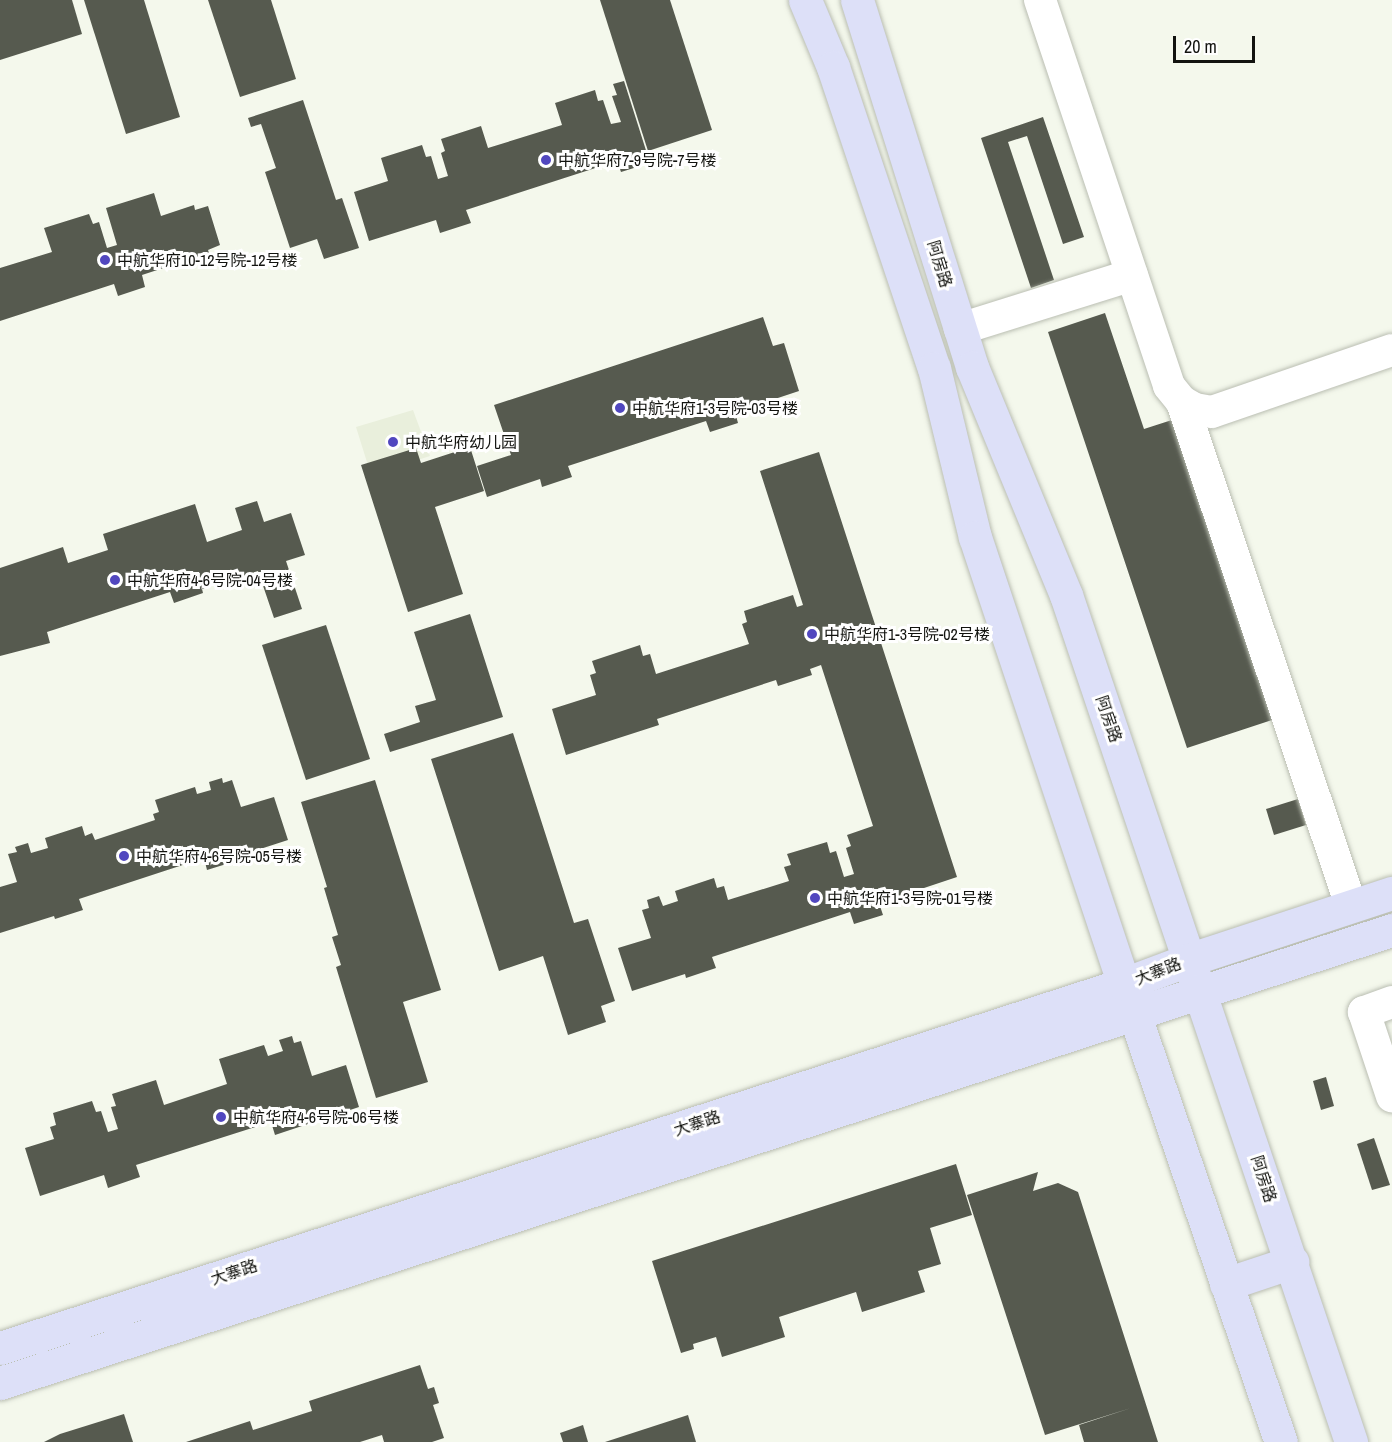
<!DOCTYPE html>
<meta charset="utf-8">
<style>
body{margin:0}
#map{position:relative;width:1392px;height:1442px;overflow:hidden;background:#f4f8ec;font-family:"Archivo Narrow","Noto Sans SC",sans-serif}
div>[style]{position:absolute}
.built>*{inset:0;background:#e9efdc}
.building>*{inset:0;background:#565a4f}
.roads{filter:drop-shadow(0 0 2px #babeb2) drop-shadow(0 0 2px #babeb2)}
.minor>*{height:32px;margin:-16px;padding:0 16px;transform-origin:16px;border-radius:16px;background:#fff}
.major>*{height:33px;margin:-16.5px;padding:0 16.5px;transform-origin:16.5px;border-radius:16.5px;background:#dde0f8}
.dots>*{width:16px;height:16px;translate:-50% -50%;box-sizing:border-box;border:3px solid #fff;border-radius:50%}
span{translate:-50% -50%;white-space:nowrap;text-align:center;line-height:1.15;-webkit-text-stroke:6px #fff;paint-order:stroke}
.poi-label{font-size:16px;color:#12130f}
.left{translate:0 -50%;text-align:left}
.street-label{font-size:16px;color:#12130f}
.scale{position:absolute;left:1173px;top:36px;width:82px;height:27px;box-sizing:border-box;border:3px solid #12130f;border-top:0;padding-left:8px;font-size:18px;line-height:21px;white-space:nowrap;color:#12130f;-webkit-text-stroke:4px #fff;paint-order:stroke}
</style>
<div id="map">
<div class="built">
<div style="clip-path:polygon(413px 410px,430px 456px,371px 475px,356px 427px)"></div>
</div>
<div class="building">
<div style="clip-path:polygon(0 0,72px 0,82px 34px,0 60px)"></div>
<div style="clip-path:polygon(84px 0,144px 0,180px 117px,126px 134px)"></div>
<div style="clip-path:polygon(208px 0,271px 0,296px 79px,240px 97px)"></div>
<div style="clip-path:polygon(600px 0,670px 0,712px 130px,648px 151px)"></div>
<div style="clip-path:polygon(624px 81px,650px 163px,621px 172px,617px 161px,466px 210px,471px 223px,440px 233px,436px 220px,369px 241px,354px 192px,388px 181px,381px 158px,422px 145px,426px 157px,431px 156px,438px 179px,448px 176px,441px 153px,445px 151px,441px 139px,481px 126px,488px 148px,562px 125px,555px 103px,595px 90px,598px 101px,603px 100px,611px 124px,621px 122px,612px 96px,617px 95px,613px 84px)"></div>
<div style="clip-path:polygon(303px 100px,336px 200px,342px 198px,359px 248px,324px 259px,317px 239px,290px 248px,265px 172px,276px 168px,261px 124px,251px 127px,248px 118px)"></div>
<div style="clip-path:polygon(1043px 117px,1084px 237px,1063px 244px,1027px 136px,1008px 142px,1054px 280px,1031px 288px,981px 138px)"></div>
<div style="clip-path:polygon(154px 193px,161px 216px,194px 205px,195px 210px,208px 206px,220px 245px,208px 250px,209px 253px,142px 275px,145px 287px,118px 296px,114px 284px,0 321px,0 268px,52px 252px,44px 228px,89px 214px,93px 224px,99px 222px,107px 248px,117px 245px,106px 208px)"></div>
<div style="clip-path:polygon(1105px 313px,1144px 429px,1175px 419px,1275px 719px,1187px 748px,1048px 332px)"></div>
<div style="clip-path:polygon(763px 317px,773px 346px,784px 343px,799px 391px,735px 412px,738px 423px,710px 432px,706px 421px,568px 466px,572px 477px,542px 487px,540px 479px,487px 497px,477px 466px,511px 455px,494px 405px)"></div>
<div style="clip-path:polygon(470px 447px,484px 491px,435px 507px,463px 594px,408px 612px,361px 465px,416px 448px,421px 463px)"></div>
<div style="clip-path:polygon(819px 452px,957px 877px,879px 903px,883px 915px,854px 924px,850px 912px,712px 957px,716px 968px,686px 978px,685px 974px,632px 991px,618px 948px,651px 938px,642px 910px,649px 908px,647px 900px,659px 896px,663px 906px,678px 901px,675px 891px,714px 878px,717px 888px,724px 886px,728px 900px,789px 881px,784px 867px,791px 865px,787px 854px,827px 842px,830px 853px,836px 851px,844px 877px,854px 874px,846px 848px,851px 846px,847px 835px,873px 826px,821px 665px,810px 669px,812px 675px,778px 686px,776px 680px,657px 719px,659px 725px,566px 755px,552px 709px,596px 695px,590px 675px,596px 673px,592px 661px,640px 645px,643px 656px,650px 654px,656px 674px,749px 644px,742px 624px,747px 622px,744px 611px,793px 595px,797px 607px,803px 605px,760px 471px)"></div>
<div style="clip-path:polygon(257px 501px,264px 522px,291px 513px,305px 555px,286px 561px,302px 609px,274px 618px,258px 571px,202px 589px,203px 593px,174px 603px,170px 592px,47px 632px,50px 643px,0 656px,0 568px,63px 547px,68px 563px,108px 550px,103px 534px,195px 504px,207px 542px,242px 530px,235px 508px)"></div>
<div style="clip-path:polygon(470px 614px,503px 717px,390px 752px,384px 734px,420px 722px,415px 706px,436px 700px,414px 632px)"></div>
<div style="clip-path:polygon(326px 625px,370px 759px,306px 780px,262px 645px)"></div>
<div style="clip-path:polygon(513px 733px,574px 923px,588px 919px,615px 1001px,601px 1006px,606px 1022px,568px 1035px,543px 956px,499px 971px,431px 759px)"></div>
<div style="clip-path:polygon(222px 778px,223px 783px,232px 780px,241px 807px,274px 797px,288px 840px,235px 857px,236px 861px,207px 870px,204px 858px,79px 899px,83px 910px,55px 919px,54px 916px,0 933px,0 887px,17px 882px,8px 854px,17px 852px,15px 847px,28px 843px,31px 853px,48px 848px,45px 838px,82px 826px,85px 836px,92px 833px,95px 840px,155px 820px,153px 814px,159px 812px,155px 800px,195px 787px,197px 794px,211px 790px,209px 782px)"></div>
<div style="clip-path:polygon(375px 780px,441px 990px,403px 1002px,428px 1082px,376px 1098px,336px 967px,341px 965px,332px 937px,338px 935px,324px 888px,327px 887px,301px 802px)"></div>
<div style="clip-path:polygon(1298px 799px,1306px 825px,1274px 835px,1266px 809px)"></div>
<div style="clip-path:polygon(292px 1036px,294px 1043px,301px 1041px,312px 1076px,346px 1065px,359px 1107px,275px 1135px,271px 1122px,136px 1165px,140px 1177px,108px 1188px,104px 1175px,40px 1196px,25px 1148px,54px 1139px,50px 1127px,56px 1125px,53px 1113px,92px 1101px,96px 1112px,101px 1111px,108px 1132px,118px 1129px,111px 1107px,116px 1106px,112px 1094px,156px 1080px,164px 1105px,227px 1084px,219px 1059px,264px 1045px,268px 1056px,283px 1051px,279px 1040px)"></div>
<div style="clip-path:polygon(1326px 1077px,1334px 1106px,1321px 1110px,1313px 1081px)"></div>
<div style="clip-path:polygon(1374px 1138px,1390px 1185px,1372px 1190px,1357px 1144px)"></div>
<div style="clip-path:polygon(956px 1164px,972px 1215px,930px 1228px,941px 1264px,918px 1271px,925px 1292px,862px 1312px,856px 1292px,779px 1317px,785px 1337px,722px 1357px,716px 1337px,693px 1344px,694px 1349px,681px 1353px,652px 1261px)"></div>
<div style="clip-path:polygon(1038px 1172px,1033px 1191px,1058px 1183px,1078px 1192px,1158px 1442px,1084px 1442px,1079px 1425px,1131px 1408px,1045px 1435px,967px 1195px)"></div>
<div style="clip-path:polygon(420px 1365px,428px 1389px,434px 1387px,439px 1403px,433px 1405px,444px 1438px,432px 1442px,384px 1442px,382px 1435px,360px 1442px,186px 1442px,250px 1421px,253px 1430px,312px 1411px,309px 1401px)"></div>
<div style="clip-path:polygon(124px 1414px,133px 1442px,44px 1442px,60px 1434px)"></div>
<div style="clip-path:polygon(688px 1415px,696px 1442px,605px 1442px)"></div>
<div style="clip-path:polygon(583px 1425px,588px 1442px,563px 1442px,560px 1433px)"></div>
</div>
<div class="roads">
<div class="minor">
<div style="left:1040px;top:0;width:407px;rotate:71.5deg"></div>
<div style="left:1169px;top:386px;width:19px;rotate:51deg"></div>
<div style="left:1181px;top:401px;width:16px;rotate:30deg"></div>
<div style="left:1195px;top:409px;width:17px;rotate:10deg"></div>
<div style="left:1212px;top:412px;width:190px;rotate:-19deg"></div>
<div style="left:960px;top:329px;width:180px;rotate:-17.4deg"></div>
<div style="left:1182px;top:402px;width:532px;rotate:71.46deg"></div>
<div style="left:1392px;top:1002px;width:30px;rotate:160deg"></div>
<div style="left:1364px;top:1012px;width:89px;rotate:71.6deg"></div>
</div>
<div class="major">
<div style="left:805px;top:0;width:73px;rotate:67.3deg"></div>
<div style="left:833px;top:67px;width:317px;rotate:71.5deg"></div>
<div style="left:934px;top:368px;width:174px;rotate:76.4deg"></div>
<div style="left:975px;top:537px;width:471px;rotate:71.6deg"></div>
<div style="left:1124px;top:984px;width:484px;rotate:71.1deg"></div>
<div style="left:857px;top:0;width:385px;rotate:72.6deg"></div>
<div style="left:972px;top:367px;width:247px;rotate:67.6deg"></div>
<div style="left:1066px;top:595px;width:894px;rotate:71.4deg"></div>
<div style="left:1226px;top:1284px;width:70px;rotate:-18.4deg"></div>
<div style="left:0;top:1348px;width:1181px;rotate:-17.94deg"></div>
<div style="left:1124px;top:984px;width:72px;rotate:-20.5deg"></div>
<div style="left:1191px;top:959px;width:212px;rotate:-18.2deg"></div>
<div style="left:0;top:1383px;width:1464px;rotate:-18.03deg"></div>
</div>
</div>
<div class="dots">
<div style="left:546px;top:160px;background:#5147bf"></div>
<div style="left:105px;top:260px;background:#5147bf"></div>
<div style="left:620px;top:408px;background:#5147bf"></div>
<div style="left:393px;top:442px;background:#5147bf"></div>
<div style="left:115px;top:580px;background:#5147bf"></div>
<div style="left:812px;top:634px;background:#5147bf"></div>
<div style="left:124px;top:856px;background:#5147bf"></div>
<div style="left:815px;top:898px;background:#5147bf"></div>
<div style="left:221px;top:1117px;background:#5147bf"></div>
</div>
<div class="poi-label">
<span class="left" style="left:558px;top:160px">中航华府7-9号院-7号楼</span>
<span class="left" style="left:117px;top:260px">中航华府10-12号院-12号楼</span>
<span class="left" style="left:632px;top:408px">中航华府1-3号院-03号楼</span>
<span class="left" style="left:405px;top:442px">中航华府幼儿园</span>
<span class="left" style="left:127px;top:580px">中航华府4-6号院-04号楼</span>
<span class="left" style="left:824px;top:634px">中航华府1-3号院-02号楼</span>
<span class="left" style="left:136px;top:856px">中航华府4-6号院-05号楼</span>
<span class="left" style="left:827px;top:898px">中航华府1-3号院-01号楼</span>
<span class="left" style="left:233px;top:1117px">中航华府4-6号院-06号楼</span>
</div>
<div class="street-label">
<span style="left:940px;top:264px;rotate:73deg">阿房路</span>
<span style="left:1109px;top:719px;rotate:71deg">阿房路</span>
<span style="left:1158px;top:971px;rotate:-21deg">大寨路</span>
<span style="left:697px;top:1123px;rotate:-18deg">大寨路</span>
<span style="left:1264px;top:1179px;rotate:72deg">阿房路</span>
<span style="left:234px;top:1272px;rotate:-18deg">大寨路</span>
</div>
<div class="scale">20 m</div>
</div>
